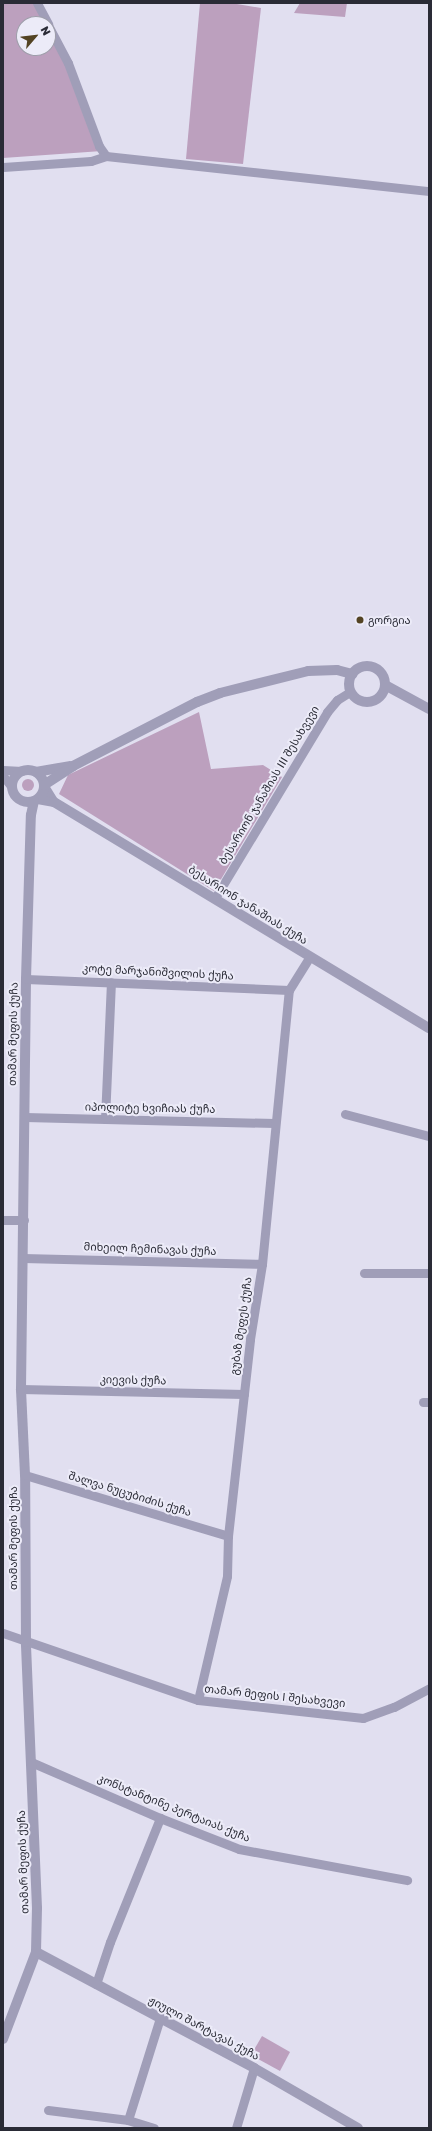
<!DOCTYPE html>
<meta charset="utf-8">
<style>
body{margin:0}
#map{position:relative;width:432px;height:2131px;overflow:hidden;background:#e1dff0;font-family:"Golos Text","Noto Sans Georgian",sans-serif}
div>[style]{position:absolute}
.green>*{inset:0;background:#bca0be}
.round{border-radius:50%}
.minor>*{height:9px;margin:-4.5px;padding:0 4.5px;transform-origin:4.5px;border-radius:4.5px;background:#a09eb8}
.tertiary>*{height:10px;margin:-5px;padding:0 5px;transform-origin:5px;border-radius:5px;background:#a09eb8}
.tertiary>.ring{margin:-5px;padding:0;box-sizing:content-box;background:none;border:10px solid #a09eb8;border-radius:50%}
.dots>*{width:11px;height:11px;translate:-50% -50%;box-sizing:border-box;border:2px solid #ecebf8;border-radius:50%}
span{translate:-50% -50%;white-space:nowrap;text-align:center;line-height:1.15;-webkit-text-stroke:4px #ecebf8;paint-order:stroke}
.poi-label{font-size:11px;color:#2a2b36}
.left{translate:0 -50%;text-align:left}
.street-label{font-size:11px;color:#2a2b36}
.frame{position:absolute;inset:0;border:4px solid #2a2b36;pointer-events:none}
.north{position:absolute;left:16px;top:16px;width:40px;height:40px;box-sizing:border-box;background:#ecebf8;border:1px solid #9e9eaa;border-radius:50%;rotate:62deg;font-size:11px;font-weight:700;line-height:16px;text-align:center;color:#2a2b36}
.north::after{content:'';display:block;margin:auto;width:14px;height:18px;background:#534323;clip-path:polygon(50% 0,100% 100%,50% 72%,0 100%)}
</style>
<div id="map">
<div class="green">
<div style="clip-path:polygon(3px 3px,37px 3px,48px 24px,24px 24px,24px 48px,48px 48px,48px 25px,102px 151px,3px 158px)"></div>
<div style="clip-path:polygon(200px 3px,231px 3px,261px 8px,243px 164px,186px 159px)"></div>
<div style="clip-path:polygon(300px 3px,347px 3px,345px 17px,294px 13px)"></div>
<div style="clip-path:polygon(199px 712px,211px 769px,263px 765px,282px 777px,214px 891px,59px 794px,68px 775px)"></div>
<div class="round" style="left:22px;top:779px;width:12px;height:12px"></div>
<div style="clip-path:polygon(262px 2036px,290px 2052px,280px 2071px,251px 2055px)"></div>
</div>
<div class="minor">
<div style="left:37px;top:3px;width:24px;rotate:62deg"></div>
<div style="left:48px;top:25px;width:43px;rotate:62.2deg"></div>
<div style="left:68px;top:63px;width:89px;rotate:69.5deg"></div>
<div style="left:99px;top:146px;width:12px;rotate:55deg"></div>
<div style="left:106px;top:156px;width:325px;rotate:6.2deg"></div>
<div style="left:3px;top:167px;width:88px;rotate:-3.9deg"></div>
<div style="left:91px;top:161px;width:16px;rotate:-18deg"></div>
<div style="left:3px;top:770px;width:19px;rotate:3deg"></div>
<div style="left:3px;top:776px;width:14px;rotate:51deg"></div>
<div style="left:44px;top:786px;width:19px;rotate:58deg"></div>
<div style="left:37px;top:799px;width:17px;rotate:10deg"></div>
<div style="left:215px;top:898px;width:217px;rotate:-58.9deg"></div>
<div style="left:327px;top:712px;width:16px;rotate:-50deg"></div>
<div style="left:337px;top:700px;width:15px;rotate:-32deg"></div>
<div style="left:26px;top:979px;width:263px;rotate:2.4deg"></div>
<div style="left:345px;top:1114px;width:87px;rotate:14.7deg"></div>
<div style="left:25px;top:1117px;width:250px;rotate:1.4deg"></div>
<div style="left:105px;top:1119px;width:137px;rotate:-87.5deg"></div>
<div style="left:3px;top:1220px;width:21px"></div>
<div style="left:23px;top:1258px;width:239px;rotate:1.4deg"></div>
<div style="left:364px;top:1273px;width:65px"></div>
<div style="left:21px;top:1389px;width:223px;rotate:1.3deg"></div>
<div style="left:423px;top:1402px;width:6px"></div>
<div style="left:25px;top:1475px;width:212px;rotate:16.7deg"></div>
<div style="left:3px;top:1633px;width:206px;rotate:19deg"></div>
<div style="left:198px;top:1700px;width:166px;rotate:6.2deg"></div>
<div style="left:363px;top:1718px;width:33px;rotate:-20deg"></div>
<div style="left:394px;top:1707px;width:40px;rotate:-28deg"></div>
<div style="left:198px;top:1700px;width:127px;rotate:-76.8deg"></div>
<div style="left:227px;top:1576px;width:40px;rotate:-88.6deg"></div>
<div style="left:228px;top:1536px;width:198px;rotate:-83.6deg"></div>
<div style="left:250px;top:1339px;width:76px;rotate:-80.9deg"></div>
<div style="left:262px;top:1264px;width:275px;rotate:-84.4deg"></div>
<div style="left:289px;top:990px;width:39px;rotate:-58deg"></div>
<div style="left:31px;top:1762px;width:141px;rotate:23.5deg"></div>
<div style="left:160px;top:1818px;width:85px;rotate:21.4deg"></div>
<div style="left:239px;top:1849px;width:171px;rotate:10.5deg"></div>
<div style="left:96px;top:1984px;width:44px;rotate:-71.6deg"></div>
<div style="left:110px;top:1942px;width:134px;rotate:-68deg"></div>
<div style="left:48px;top:2110px;width:81px;rotate:7.1deg"></div>
<div style="left:154px;top:2128px;width:27px;rotate:-163deg"></div>
<div style="left:128px;top:2120px;width:107px;rotate:-72.6deg"></div>
<div style="left:236px;top:2128px;width:63px;rotate:-73.3deg"></div>
</div>
<div class="tertiary">
<div class="ring" style="left:349px;top:666px;width:26px;height:26px"></div>
<div style="left:385px;top:685px;width:50px;rotate:28.6deg"></div>
<div class="ring" style="left:12px;top:770px;width:22px;height:22px"></div>
<div style="left:36px;top:772px;width:34px;rotate:-10deg"></div>
<div style="left:44px;top:785px;width:35px;rotate:-33deg"></div>
<div style="left:73px;top:766px;width:140px;rotate:-27.3deg"></div>
<div style="left:197px;top:702px;width:25px;rotate:-21deg"></div>
<div style="left:220px;top:693px;width:91px;rotate:-14deg"></div>
<div style="left:308px;top:671px;width:29px;rotate:-2deg"></div>
<div style="left:337px;top:670px;width:16px;rotate:15deg"></div>
<div style="left:54px;top:802px;width:438px;rotate:31.1deg"></div>
<div style="left:36px;top:1952px;width:247px;rotate:28deg"></div>
<div style="left:254px;top:2068px;width:120px;rotate:30deg"></div>
<div style="left:3px;top:2039px;width:93px;rotate:-69.2deg"></div>
<div style="left:36px;top:1952px;width:44px;rotate:-88.7deg"></div>
<div style="left:37px;top:1908px;width:266px;rotate:-92.4deg"></div>
<div style="left:26px;top:1642px;width:167px;rotate:-90.3deg"></div>
<div style="left:25px;top:1475px;width:86px;rotate:-92.7deg"></div>
<div style="left:21px;top:1389px;width:410px;rotate:-89.3deg"></div>
<div style="left:26px;top:979px;width:164px;rotate:-88.3deg"></div>
<div style="left:31px;top:815px;width:14px;rotate:-78deg"></div>
</div>
<div class="dots">
<div style="left:360px;top:620px;background:#534323"></div>
</div>
<div class="poi-label">
<span class="left" style="left:368px;top:620px">გორგია</span>
</div>
<div class="street-label">
<span style="left:269px;top:785px;rotate:-59deg">ბესარიონ ჯანაშიას III შესახვევი</span>
<span style="left:248px;top:905px;rotate:32deg">ბესარიონ ჯანაშიას ქუჩა</span>
<span style="left:158px;top:972px;rotate:3deg">კოტე მარჯანიშვილის ქუჩა</span>
<span style="left:13px;top:1034px;rotate:-89deg">თამარ მეფის ქუჩა</span>
<span style="left:150px;top:1108px;rotate:1deg">იპოლიტე ხვიჩიას ქუჩა</span>
<span style="left:150px;top:1249px;rotate:2deg">მიხეილ ჩემინავას ქუჩა</span>
<span style="left:241px;top:1326px;rotate:-82deg">გუბაზ მეფეს ქუჩა</span>
<span style="left:133px;top:1380px;rotate:1deg">კიევის ქუჩა</span>
<span style="left:130px;top:1494px;rotate:17deg">შალვა ნუცუბიძის ქუჩა</span>
<span style="left:13px;top:1538px;rotate:-90deg">თამარ მეფის ქუჩა</span>
<span style="left:275px;top:1696px;rotate:6deg">თამარ მეფის I შესახვევი</span>
<span style="left:174px;top:1808px;rotate:22deg">კონსტანტინე პერტაიას ქუჩა</span>
<span style="left:23px;top:1862px;rotate:-92deg">თამარ მეფის ქუჩა</span>
<span style="left:204px;top:2028px;rotate:28deg">ჟიული შარტავას ქუჩა</span>
</div>
<div class="frame"></div>
<div class="north">N</div>
</div>
